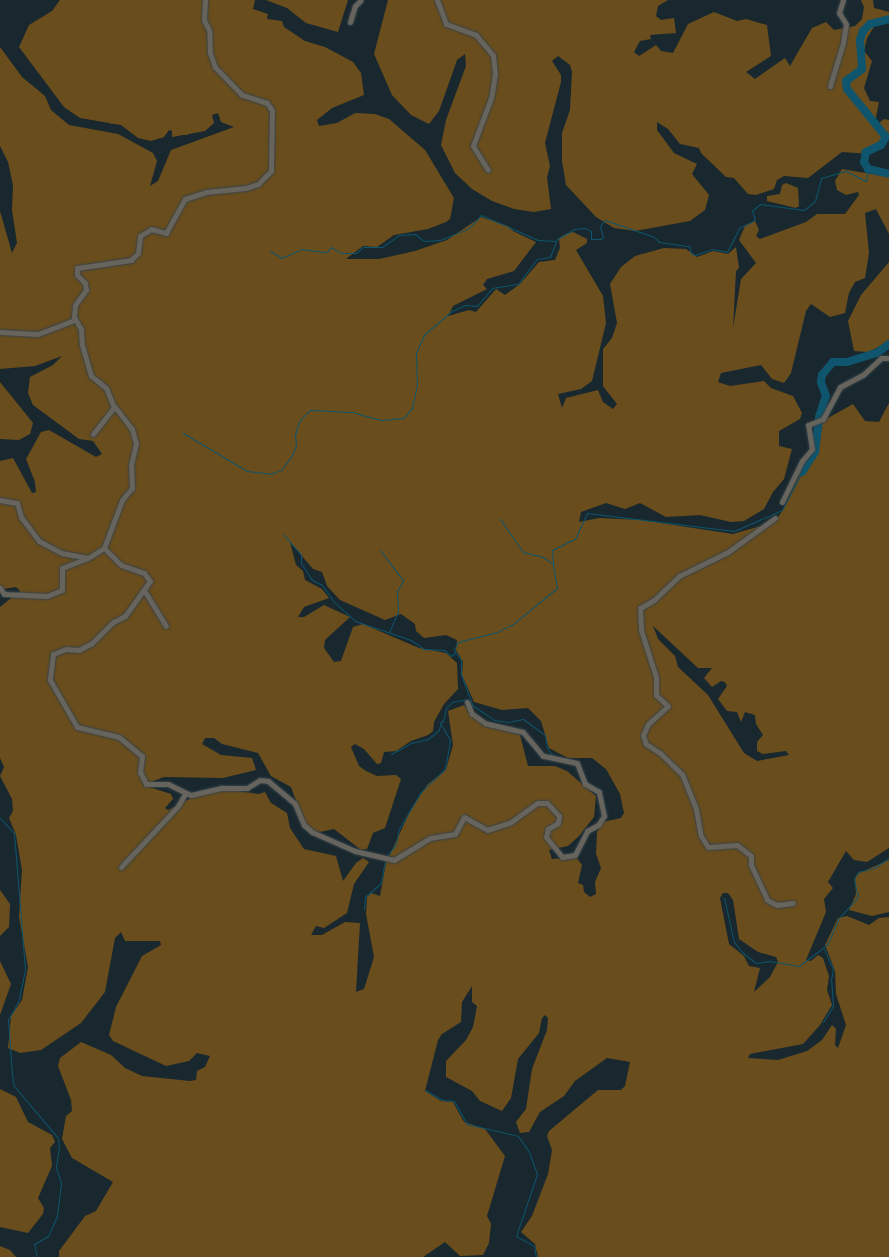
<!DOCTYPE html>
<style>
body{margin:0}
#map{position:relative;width:889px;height:1257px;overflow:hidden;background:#19282e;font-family:Helvetica,sans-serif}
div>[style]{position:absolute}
.forest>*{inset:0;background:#6a4d1c}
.stream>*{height:1px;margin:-0.5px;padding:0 0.5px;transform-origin:0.5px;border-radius:0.5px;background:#0e556d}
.river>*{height:8px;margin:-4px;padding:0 4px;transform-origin:4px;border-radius:4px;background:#0e556d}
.roads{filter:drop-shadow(0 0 1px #36444a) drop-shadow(0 0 1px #36444a)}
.minor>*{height:5px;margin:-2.5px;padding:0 2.5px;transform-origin:2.5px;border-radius:2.5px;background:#67635d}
span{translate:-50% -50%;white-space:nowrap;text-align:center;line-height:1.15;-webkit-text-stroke:5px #19282e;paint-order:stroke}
</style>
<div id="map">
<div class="forest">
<div style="clip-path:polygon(evenodd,60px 0,255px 0,253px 9px,268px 14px,267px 19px,282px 21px,284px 27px,305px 41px,325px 47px,353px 62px,361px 73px,364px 95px,332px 108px,317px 120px,319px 126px,337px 123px,355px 113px,375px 114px,389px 119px,425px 150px,454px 198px,450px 219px,446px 222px,428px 229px,394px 235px,377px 247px,363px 246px,346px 259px,379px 259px,415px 251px,447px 240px,481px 217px,508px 226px,513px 231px,536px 242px,514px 271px,487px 279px,483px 285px,487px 289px,453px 306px,448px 316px,469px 310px,476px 312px,496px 289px,505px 295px,520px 284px,539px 262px,555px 260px,560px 248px,559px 238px,564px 235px,573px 232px,587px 239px,587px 243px,576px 250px,603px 296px,606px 323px,592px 381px,581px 389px,558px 394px,562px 408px,566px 398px,598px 390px,603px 402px,613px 409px,617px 404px,603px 386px,603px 349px,612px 338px,617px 323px,610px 284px,621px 267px,635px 256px,664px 248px,686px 249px,697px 257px,713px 251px,728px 254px,736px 247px,739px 268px,736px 271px,733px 328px,741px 279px,756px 263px,739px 240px,745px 226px,755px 221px,759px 230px,756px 236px,760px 239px,806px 222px,817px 214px,845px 214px,859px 195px,858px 192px,846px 195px,837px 190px,835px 181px,842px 169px,889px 177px,889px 234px,876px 209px,865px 213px,869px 253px,865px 278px,855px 282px,849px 293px,845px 313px,830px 317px,811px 304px,806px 311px,791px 373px,784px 383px,772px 379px,761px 365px,721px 373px,718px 382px,730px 386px,764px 381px,771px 388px,793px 396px,802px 413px,800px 419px,779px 431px,779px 446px,792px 449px,784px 479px,773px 492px,764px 509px,744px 521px,731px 522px,700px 515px,666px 517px,640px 503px,625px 509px,606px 503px,581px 512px,579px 522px,599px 518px,641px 520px,733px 534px,774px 522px,783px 510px,801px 472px,815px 455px,821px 422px,853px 404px,865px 421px,879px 422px,889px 403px,889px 848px,867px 862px,854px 860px,846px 851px,828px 882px,833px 888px,824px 899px,826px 912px,806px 960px,811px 961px,818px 955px,823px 958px,829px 976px,827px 990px,832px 1005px,820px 1025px,803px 1044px,750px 1054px,748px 1058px,778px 1060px,807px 1051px,822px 1040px,832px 1025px,836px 1029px,835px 1045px,838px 1048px,846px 1025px,836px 994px,835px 971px,825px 945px,838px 918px,847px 916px,869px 925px,879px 918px,889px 917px,889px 1257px,538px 1257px,535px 1244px,521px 1232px,532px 1216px,548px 1174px,552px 1150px,547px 1136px,549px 1131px,598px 1090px,621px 1090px,625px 1086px,630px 1062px,607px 1058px,575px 1081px,564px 1096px,540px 1112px,529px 1132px,520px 1133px,516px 1122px,526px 1109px,532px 1069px,547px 1030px,548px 1018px,545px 1015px,542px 1018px,539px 1033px,518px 1059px,511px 1098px,502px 1111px,480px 1101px,472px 1091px,446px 1077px,446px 1061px,466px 1040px,473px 1027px,477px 1006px,472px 1002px,472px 986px,462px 1002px,461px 1022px,442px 1034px,438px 1040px,425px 1091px,441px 1101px,453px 1102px,464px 1122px,485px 1129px,505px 1156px,487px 1216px,491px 1224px,489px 1243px,483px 1255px,460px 1256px,445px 1242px,423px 1257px,59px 1257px,59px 1251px,71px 1235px,85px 1216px,96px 1211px,113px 1182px,72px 1158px,62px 1139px,66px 1116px,72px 1111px,71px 1100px,58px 1066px,60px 1058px,81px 1042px,111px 1055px,125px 1068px,142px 1076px,190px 1081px,196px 1080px,197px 1071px,205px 1067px,210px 1056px,197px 1053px,189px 1061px,166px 1066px,113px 1041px,109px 1035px,116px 1007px,142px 956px,161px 945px,160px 941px,125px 941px,121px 932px,115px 938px,105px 992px,81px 1023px,41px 1050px,20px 1053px,8px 1048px,11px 1016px,22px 1000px,28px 967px,19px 917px,22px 870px,16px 835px,9px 818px,13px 811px,12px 799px,0 776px,4px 767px,0 758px,0 607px,20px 591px,16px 587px,3px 589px,0 586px,0 461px,13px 458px,32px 493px,36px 492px,35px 482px,26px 459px,41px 432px,49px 430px,96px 457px,102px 454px,93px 441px,79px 439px,33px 405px,28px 393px,30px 377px,53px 365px,62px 356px,35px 366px,0 369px,0 211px,12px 253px,17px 243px,12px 210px,13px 185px,8px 162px,0 146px,0 47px,22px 77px,45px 96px,51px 110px,69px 125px,118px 134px,153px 153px,157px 161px,150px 186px,158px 181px,171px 150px,234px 127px,221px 122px,218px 113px,212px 115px,214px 123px,205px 131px,172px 137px,172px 131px,169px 130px,164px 137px,151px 141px,138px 138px,121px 125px,80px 118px,64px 107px,19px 47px,29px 25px,52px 11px,60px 0,290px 542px,313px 569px,322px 572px,327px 586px,340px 600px,385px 620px,401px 614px,415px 624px,416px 631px,424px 638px,446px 635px,457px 640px,456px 650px,463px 662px,462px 675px,474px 702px,502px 710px,528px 708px,541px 721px,549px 748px,568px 758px,592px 758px,606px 769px,620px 794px,624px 813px,621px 818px,603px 822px,597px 832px,596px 854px,601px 868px,595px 882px,596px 894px,590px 897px,584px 892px,583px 885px,578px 883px,582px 865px,576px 857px,552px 859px,549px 850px,568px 846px,579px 836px,594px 817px,596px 796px,567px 771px,555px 766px,528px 766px,520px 735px,482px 725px,464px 705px,448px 711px,453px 745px,446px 770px,428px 784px,411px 809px,386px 863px,380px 896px,371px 893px,367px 897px,366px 914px,374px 957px,364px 989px,356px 992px,360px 923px,345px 922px,322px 935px,311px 935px,316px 926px,324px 928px,347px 913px,354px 884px,369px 862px,363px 858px,356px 863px,343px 881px,336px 856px,304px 849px,290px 828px,287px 813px,271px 803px,265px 792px,259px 794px,228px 790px,199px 794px,168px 810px,165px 808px,173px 799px,171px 794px,143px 785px,164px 777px,223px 778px,256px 770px,252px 758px,221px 755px,202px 744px,205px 738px,214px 738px,222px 744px,258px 753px,271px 776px,291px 787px,302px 817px,311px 830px,320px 832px,334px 829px,361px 850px,367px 849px,373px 833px,385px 828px,401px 779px,396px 775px,377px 776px,366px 771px,359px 766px,351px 747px,355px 744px,364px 749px,377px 764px,381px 763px,384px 752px,396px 751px,411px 741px,428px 735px,433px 731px,434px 722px,444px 704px,458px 689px,457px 663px,446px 653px,419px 648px,363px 624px,353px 627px,341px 661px,334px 662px,324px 648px,325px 640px,350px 617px,324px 605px,304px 617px,298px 617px,304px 607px,329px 598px,322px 589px,305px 580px,303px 571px,296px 565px,290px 542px,60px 0,653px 626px,698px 668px,712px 668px,704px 678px,712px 687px,721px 681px,725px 682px,727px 686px,718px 699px,727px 711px,737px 712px,741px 722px,745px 712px,755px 715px,756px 724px,763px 735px,757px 742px,757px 751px,763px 754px,786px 751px,789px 755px,757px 761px,744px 753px,708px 695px,678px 667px,675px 656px,658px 639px,653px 626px,60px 0,723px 893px,728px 893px,733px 900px,739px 939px,758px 952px,776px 957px,778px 962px,770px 977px,754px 992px,760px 968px,749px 966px,744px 956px,729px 944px,720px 898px,723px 893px)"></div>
<div style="clip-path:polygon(266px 0,348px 0,338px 32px,306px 23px,287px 8px)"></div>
<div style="clip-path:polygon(388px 0,668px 0,658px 6px,656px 16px,661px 20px,674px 18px,676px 33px,650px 35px,651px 39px,640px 41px,634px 52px,639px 56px,656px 45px,661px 51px,673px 53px,688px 24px,714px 12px,737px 21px,746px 19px,767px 25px,771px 56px,746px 72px,755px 79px,785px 58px,790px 66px,812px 28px,826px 22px,834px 30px,855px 26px,862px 19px,864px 7px,861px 0,873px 0,874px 8px,889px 12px,889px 18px,877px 22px,867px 38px,864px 51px,872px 61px,864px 88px,870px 101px,879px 102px,875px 122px,878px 124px,884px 119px,889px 120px,889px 136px,885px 145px,871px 154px,842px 152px,808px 178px,784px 176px,777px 180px,774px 189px,756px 195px,748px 194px,734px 178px,726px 177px,701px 153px,699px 148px,680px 144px,668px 129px,657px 122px,657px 130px,674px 153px,697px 164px,692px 174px,709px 195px,705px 210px,690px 221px,635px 231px,614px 228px,596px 217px,566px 185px,562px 161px,562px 133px,570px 110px,572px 72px,570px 65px,558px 56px,552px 61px,561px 75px,561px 82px,545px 143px,550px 166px,547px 177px,551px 209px,534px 212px,514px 209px,492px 201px,472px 189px,455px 173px,441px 145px,446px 120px,466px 66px,465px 54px,457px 60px,439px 111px,429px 124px,411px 115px,392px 95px,374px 54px)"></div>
<div style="clip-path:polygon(786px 183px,798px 188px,799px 206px,796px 208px,767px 201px,767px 196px,780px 194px,782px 185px)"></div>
<div style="clip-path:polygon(889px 262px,889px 342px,868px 352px,854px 351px,848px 321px,861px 295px)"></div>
<div style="clip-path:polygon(0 382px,33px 423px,30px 434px,19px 440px,0 439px)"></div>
<div style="clip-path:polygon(889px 860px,889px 912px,872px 916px,849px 910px,856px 894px,855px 878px,859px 873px)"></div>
<div style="clip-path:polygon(0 890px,10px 904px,9px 927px,0 936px)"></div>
<div style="clip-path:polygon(0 961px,11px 984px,0 1015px)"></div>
<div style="clip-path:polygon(0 1089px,16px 1097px,28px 1122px,52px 1135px,55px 1142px,50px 1148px,52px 1166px,38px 1198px,44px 1208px,43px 1214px,28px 1233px,0 1227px)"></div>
<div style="clip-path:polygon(0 1246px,10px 1250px,16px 1257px,0 1257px)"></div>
</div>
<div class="stream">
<div style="left:270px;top:251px;width:14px;rotate:30deg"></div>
<div style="left:282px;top:258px;width:21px;rotate:-25deg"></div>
<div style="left:301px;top:249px;width:26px;rotate:7deg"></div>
<div style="left:327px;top:252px;width:6px;rotate:-51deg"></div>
<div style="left:331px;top:247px;width:12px;rotate:31deg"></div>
<div style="left:341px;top:253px;width:15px"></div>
<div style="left:356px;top:253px;width:9px;rotate:-41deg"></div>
<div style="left:363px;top:247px;width:19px"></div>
<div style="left:382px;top:247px;width:21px;rotate:-35deg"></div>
<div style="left:399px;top:235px;width:16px;rotate:-4deg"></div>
<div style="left:415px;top:234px;width:11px;rotate:38deg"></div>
<div style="left:424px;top:241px;width:16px;rotate:-4deg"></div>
<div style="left:440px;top:240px;width:31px;rotate:-22deg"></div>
<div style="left:469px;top:228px;width:18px;rotate:-47deg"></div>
<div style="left:481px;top:215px;width:62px;rotate:23.7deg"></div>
<div style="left:538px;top:240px;width:18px;rotate:3deg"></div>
<div style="left:183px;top:433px;width:74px;rotate:30.7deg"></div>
<div style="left:247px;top:471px;width:23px;rotate:7deg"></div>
<div style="left:270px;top:474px;width:12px;rotate:-20deg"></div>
<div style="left:281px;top:470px;width:16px;rotate:-52deg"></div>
<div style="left:291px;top:457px;width:12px;rotate:-66deg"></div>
<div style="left:296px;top:446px;width:11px;rotate:-95deg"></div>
<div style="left:295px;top:435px;width:15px;rotate:-74deg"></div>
<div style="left:299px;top:421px;width:16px;rotate:-45deg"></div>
<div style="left:310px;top:410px;width:42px;rotate:2.7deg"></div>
<div style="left:352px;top:412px;width:29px;rotate:16deg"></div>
<div style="left:380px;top:420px;width:24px;rotate:-5deg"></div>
<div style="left:404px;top:418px;width:13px;rotate:-51deg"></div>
<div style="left:412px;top:408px;width:24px;rotate:-78deg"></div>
<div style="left:417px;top:385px;width:32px;rotate:-92deg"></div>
<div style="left:416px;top:353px;width:20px;rotate:-66deg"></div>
<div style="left:424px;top:335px;width:37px;rotate:-41deg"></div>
<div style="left:452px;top:311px;width:14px;rotate:-25deg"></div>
<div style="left:465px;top:305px;width:12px;rotate:5deg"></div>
<div style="left:477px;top:306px;width:23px;rotate:-50deg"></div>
<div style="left:492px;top:288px;width:26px;rotate:-9deg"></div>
<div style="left:518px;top:284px;width:31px;rotate:-53deg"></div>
<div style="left:537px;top:259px;width:13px;rotate:-9deg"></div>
<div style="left:550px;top:257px;width:19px;rotate:-69deg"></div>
<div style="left:557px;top:239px;width:20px;rotate:-30deg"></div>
<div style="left:574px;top:229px;width:11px;rotate:-5deg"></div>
<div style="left:585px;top:228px;width:7px;rotate:27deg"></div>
<div style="left:591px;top:231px;width:8px;rotate:90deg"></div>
<div style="left:591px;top:239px;width:10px"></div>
<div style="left:601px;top:239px;width:3px;rotate:-45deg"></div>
<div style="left:603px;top:237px;width:11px;rotate:-105deg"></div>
<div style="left:600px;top:226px;width:8px;rotate:-50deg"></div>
<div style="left:605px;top:220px;width:52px;rotate:19.1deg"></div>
<div style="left:654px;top:237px;width:7px;rotate:45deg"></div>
<div style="left:659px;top:242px;width:30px;rotate:8deg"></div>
<div style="left:689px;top:246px;width:7px;rotate:74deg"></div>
<div style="left:691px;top:253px;width:4px;rotate:27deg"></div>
<div style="left:695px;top:255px;width:18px;rotate:-19deg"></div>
<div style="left:712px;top:249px;width:15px;rotate:11deg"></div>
<div style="left:727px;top:252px;width:27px;rotate:-63deg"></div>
<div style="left:739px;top:228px;width:18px;rotate:-27deg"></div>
<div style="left:755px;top:220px;width:9px;rotate:-108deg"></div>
<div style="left:752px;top:211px;width:11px;rotate:-41deg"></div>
<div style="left:760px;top:204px;width:44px;rotate:7.8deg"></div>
<div style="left:804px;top:210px;width:14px;rotate:-39deg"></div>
<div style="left:815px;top:201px;width:24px;rotate:-75deg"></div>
<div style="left:821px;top:178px;width:26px;rotate:-16deg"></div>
<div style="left:846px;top:171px;width:22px;rotate:27deg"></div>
<div style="left:866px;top:181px;width:12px;rotate:-81deg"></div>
<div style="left:500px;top:519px;width:40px;rotate:55.1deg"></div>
<div style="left:523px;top:552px;width:21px;rotate:14deg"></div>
<div style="left:543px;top:557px;width:12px;rotate:35deg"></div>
<div style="left:553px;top:564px;width:24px;rotate:81deg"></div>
<div style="left:557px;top:588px;width:57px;rotate:140.7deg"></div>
<div style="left:513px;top:624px;width:18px;rotate:153deg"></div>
<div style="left:497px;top:632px;width:40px;rotate:165.6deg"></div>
<div style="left:458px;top:642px;width:9px;rotate:117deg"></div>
<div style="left:454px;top:650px;width:12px;rotate:55deg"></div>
<div style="left:461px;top:660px;width:14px;rotate:90deg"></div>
<div style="left:461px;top:674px;width:33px;rotate:70deg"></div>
<div style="left:472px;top:705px;width:27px;rotate:34deg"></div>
<div style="left:494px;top:720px;width:15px;rotate:8deg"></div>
<div style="left:509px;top:722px;width:14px;rotate:-12deg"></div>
<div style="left:523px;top:719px;width:27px;rotate:36deg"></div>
<div style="left:545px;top:735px;width:13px;rotate:81deg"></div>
<div style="left:547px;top:748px;width:10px;rotate:53deg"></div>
<div style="left:283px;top:534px;width:28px;rotate:49deg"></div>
<div style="left:301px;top:555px;width:8px;rotate:90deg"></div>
<div style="left:301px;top:563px;width:20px;rotate:57deg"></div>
<div style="left:312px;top:580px;width:11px;rotate:27deg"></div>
<div style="left:322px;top:585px;width:19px;rotate:55deg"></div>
<div style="left:333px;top:601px;width:30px;rotate:42deg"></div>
<div style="left:355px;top:621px;width:59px;rotate:18.7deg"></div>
<div style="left:411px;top:640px;width:16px;rotate:35deg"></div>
<div style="left:424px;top:649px;width:20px;rotate:3deg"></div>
<div style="left:444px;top:650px;width:9px;rotate:41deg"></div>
<div style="left:451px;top:656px;width:5px;rotate:-37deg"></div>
<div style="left:380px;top:550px;width:39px;rotate:53deg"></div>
<div style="left:403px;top:581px;width:12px;rotate:121deg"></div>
<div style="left:397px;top:591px;width:21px;rotate:87deg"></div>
<div style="left:398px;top:612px;width:22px;rotate:114deg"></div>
<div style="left:553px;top:563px;width:13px;rotate:-94deg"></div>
<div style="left:552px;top:550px;width:25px;rotate:-26deg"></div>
<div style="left:575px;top:539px;width:29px;rotate:-65deg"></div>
<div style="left:587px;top:513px;width:148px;rotate:7deg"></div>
<div style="left:734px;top:531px;width:52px;rotate:-23.6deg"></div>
<div style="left:782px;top:510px;width:43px;rotate:-62.2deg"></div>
<div style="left:391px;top:754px;width:23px;rotate:-29deg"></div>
<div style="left:411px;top:743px;width:17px;rotate:-13deg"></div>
<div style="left:428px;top:739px;width:14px;rotate:-39deg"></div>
<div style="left:439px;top:730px;width:5px;rotate:-79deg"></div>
<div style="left:0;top:818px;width:21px;rotate:47deg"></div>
<div style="left:14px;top:833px;width:137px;rotate:85.4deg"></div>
<div style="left:25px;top:970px;width:33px;rotate:102deg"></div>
<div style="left:18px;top:1002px;width:21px;rotate:119deg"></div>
<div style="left:8px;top:1020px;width:54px;rotate:85.8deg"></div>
<div style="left:12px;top:1074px;width:12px;rotate:81deg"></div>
<div style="left:14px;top:1086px;width:68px;rotate:49.8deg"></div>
<div style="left:58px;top:1138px;width:9px;rotate:84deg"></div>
<div style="left:59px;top:1147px;width:20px;rotate:99deg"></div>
<div style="left:56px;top:1167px;width:17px;rotate:73deg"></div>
<div style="left:61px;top:1183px;width:33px;rotate:97deg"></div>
<div style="left:57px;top:1216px;width:22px;rotate:114deg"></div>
<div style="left:48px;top:1236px;width:16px;rotate:150deg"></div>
<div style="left:34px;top:1244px;width:13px;rotate:77deg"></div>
<div style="left:386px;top:857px;width:16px;rotate:-52deg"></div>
<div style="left:396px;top:844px;width:15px;rotate:-79deg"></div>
<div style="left:399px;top:829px;width:43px;rotate:-59.3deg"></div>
<div style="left:421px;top:792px;width:33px;rotate:-44deg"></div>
<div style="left:445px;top:769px;width:29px;rotate:-80deg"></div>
<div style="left:450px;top:740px;width:20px;rotate:-120deg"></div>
<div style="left:440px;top:723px;width:4px;rotate:-34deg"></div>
<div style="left:443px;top:721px;width:13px;rotate:-77deg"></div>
<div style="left:446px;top:708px;width:8px;rotate:-45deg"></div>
<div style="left:452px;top:702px;width:16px;rotate:-11deg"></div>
<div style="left:724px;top:898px;width:45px;rotate:77.2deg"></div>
<div style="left:734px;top:942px;width:14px;rotate:51deg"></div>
<div style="left:743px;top:953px;width:16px;rotate:38deg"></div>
<div style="left:756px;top:963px;width:14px;rotate:-8deg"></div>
<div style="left:770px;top:961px;width:29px;rotate:10deg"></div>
<div style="left:799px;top:966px;width:35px;rotate:-37deg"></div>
<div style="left:827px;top:945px;width:30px;rotate:-66deg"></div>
<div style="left:839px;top:918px;width:28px;rotate:-48deg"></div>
<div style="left:858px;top:897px;width:18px;rotate:-103deg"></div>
<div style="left:854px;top:879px;width:8px;rotate:-60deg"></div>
<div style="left:858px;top:872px;width:16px;rotate:-14deg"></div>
<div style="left:874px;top:868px;width:18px;rotate:-34deg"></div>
<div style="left:364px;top:909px;width:12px;rotate:-85deg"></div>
<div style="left:365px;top:897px;width:21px;rotate:-41deg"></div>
<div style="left:381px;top:883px;width:22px;rotate:-80deg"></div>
<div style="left:823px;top:1022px;width:19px;rotate:-58deg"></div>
<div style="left:833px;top:1006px;width:26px;rotate:-94deg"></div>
<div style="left:831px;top:980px;width:11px;rotate:-80deg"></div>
<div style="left:833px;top:969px;width:22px;rotate:-114deg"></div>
<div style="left:425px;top:1090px;width:20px;rotate:30deg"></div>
<div style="left:442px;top:1100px;width:12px;rotate:5deg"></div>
<div style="left:454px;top:1101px;width:26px;rotate:61deg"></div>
<div style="left:467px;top:1124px;width:52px;rotate:13.2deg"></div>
<div style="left:518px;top:1136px;width:19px;rotate:55deg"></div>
<div style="left:529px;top:1152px;width:23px;rotate:70deg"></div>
<div style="left:537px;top:1174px;width:65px;rotate:108.7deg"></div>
<div style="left:516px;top:1236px;width:21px;rotate:29deg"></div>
<div style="left:534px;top:1246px;width:11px;rotate:80deg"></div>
</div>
<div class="river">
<div style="left:889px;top:19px;width:20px;rotate:165deg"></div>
<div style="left:870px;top:24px;width:10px;rotate:135deg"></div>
<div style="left:863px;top:31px;width:9px;rotate:108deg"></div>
<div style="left:860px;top:40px;width:29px;rotate:86deg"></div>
<div style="left:862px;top:69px;width:20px;rotate:143deg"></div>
<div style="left:846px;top:81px;width:8px;rotate:83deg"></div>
<div style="left:847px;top:89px;width:62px;rotate:50.9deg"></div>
<div style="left:886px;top:137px;width:9px;rotate:122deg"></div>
<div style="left:881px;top:145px;width:17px;rotate:155deg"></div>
<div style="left:866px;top:152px;width:10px;rotate:101deg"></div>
<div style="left:864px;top:162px;width:8px;rotate:60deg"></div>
<div style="left:868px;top:169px;width:22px;rotate:13deg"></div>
<div style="left:802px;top:472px;width:24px;rotate:-57deg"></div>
<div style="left:815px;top:452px;width:35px;rotate:-83deg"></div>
<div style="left:819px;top:417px;width:22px;rotate:-72deg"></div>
<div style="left:826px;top:396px;width:15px;rotate:-110deg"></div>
<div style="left:821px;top:382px;width:7px;rotate:-82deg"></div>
<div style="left:822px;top:375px;width:17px;rotate:-50deg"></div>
<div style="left:833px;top:362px;width:14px"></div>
<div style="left:847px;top:362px;width:31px;rotate:-17deg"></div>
<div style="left:877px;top:353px;width:15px;rotate:-37deg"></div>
</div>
<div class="roads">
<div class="minor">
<div style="left:437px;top:0;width:26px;rotate:69deg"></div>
<div style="left:446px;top:24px;width:32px;rotate:20deg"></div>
<div style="left:476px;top:35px;width:26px;rotate:50deg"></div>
<div style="left:493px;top:55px;width:19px;rotate:84deg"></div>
<div style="left:495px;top:74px;width:24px;rotate:99deg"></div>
<div style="left:491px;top:98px;width:51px;rotate:110.6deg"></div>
<div style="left:473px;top:146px;width:28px;rotate:58deg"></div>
<div style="left:350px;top:22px;width:17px;rotate:-73deg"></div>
<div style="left:355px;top:6px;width:8px;rotate:-45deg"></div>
<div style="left:830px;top:86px;width:45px;rotate:-73.2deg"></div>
<div style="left:843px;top:43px;width:19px;rotate:-81deg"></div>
<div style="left:846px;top:24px;width:13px;rotate:-122deg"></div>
<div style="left:839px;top:13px;width:14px;rotate:-73deg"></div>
<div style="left:0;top:332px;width:38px;rotate:3deg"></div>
<div style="left:38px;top:334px;width:40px;rotate:-21deg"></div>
<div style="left:93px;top:434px;width:34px;rotate:-52deg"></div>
<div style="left:0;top:500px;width:17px;rotate:10deg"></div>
<div style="left:17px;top:503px;width:15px;rotate:74deg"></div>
<div style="left:21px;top:517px;width:30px;rotate:53deg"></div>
<div style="left:39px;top:541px;width:26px;rotate:28deg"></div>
<div style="left:62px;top:553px;width:26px;rotate:11deg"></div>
<div style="left:88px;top:558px;width:19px;rotate:-32deg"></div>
<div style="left:104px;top:548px;width:51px;rotate:-69.4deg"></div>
<div style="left:122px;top:500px;width:16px;rotate:-50deg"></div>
<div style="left:132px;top:488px;width:23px;rotate:-92deg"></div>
<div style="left:131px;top:465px;width:22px;rotate:-77deg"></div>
<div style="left:136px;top:444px;width:16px;rotate:-105deg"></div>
<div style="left:132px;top:429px;width:31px;rotate:-128deg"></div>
<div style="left:113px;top:405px;width:18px;rotate:-112deg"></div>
<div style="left:106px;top:388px;width:19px;rotate:-141deg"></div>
<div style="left:91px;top:376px;width:32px;rotate:-106deg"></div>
<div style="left:82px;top:345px;width:16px;rotate:-94deg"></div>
<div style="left:81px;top:329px;width:14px;rotate:-120deg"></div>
<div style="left:74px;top:317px;width:12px;rotate:-85deg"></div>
<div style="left:75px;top:305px;width:19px;rotate:-54deg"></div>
<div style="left:86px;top:290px;width:7px;rotate:-98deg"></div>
<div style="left:85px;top:283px;width:11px;rotate:-135deg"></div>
<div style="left:77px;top:275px;width:7px;rotate:-90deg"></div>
<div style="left:77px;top:268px;width:55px;rotate:-8.4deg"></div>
<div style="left:131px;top:260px;width:10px;rotate:-45deg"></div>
<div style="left:138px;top:253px;width:17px;rotate:-83deg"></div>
<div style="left:140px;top:236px;width:13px;rotate:-32deg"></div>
<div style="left:151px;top:229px;width:16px;rotate:15deg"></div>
<div style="left:166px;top:233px;width:39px;rotate:-61deg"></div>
<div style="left:185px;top:199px;width:22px;rotate:-18deg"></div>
<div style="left:206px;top:192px;width:40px;rotate:-5.7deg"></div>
<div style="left:246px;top:188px;width:13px;rotate:-18deg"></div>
<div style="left:258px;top:184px;width:18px;rotate:-45deg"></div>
<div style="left:271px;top:171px;width:61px;rotate:-89.1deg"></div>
<div style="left:272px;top:110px;width:9px;rotate:-126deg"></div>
<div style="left:267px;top:103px;width:26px;rotate:-162deg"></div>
<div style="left:242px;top:95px;width:39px;rotate:-134deg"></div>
<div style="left:215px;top:67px;width:15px;rotate:-110deg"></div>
<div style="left:210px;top:53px;width:23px;rotate:-92deg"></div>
<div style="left:209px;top:30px;width:11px;rotate:-117deg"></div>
<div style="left:204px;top:20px;width:20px;rotate:-87deg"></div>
<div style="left:782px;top:502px;width:46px;rotate:-64deg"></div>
<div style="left:802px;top:461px;width:16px;rotate:-50deg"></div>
<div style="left:812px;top:449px;width:24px;rotate:-99deg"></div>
<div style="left:808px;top:425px;width:16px;rotate:-22deg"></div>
<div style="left:823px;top:419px;width:36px;rotate:-62deg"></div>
<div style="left:840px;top:387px;width:26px;rotate:-28deg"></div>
<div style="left:863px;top:375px;width:25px;rotate:-43deg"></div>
<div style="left:881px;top:358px;width:8px"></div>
<div style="left:775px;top:518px;width:58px;rotate:144.1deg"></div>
<div style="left:728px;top:552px;width:55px;rotate:153.9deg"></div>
<div style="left:679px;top:576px;width:35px;rotate:136deg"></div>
<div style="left:654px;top:600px;width:16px;rotate:150deg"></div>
<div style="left:640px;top:608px;width:22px;rotate:87deg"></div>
<div style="left:641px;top:630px;width:49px;rotate:72.3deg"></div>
<div style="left:656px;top:677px;width:18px;rotate:90deg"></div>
<div style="left:656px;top:695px;width:16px;rotate:43deg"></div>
<div style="left:668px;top:706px;width:27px;rotate:138deg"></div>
<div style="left:648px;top:724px;width:12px;rotate:114deg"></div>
<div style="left:643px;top:735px;width:9px;rotate:72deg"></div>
<div style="left:646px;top:744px;width:17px;rotate:33deg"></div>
<div style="left:660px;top:753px;width:30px;rotate:44deg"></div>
<div style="left:682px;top:774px;width:38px;rotate:68deg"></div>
<div style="left:696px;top:809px;width:27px;rotate:80deg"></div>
<div style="left:701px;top:836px;width:13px;rotate:58deg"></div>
<div style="left:708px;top:847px;width:29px;rotate:-4deg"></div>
<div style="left:737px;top:845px;width:18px;rotate:38deg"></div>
<div style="left:751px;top:856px;width:9px;rotate:90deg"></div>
<div style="left:751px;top:865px;width:38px;rotate:65deg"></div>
<div style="left:767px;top:900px;width:11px;rotate:27deg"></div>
<div style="left:777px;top:905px;width:16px;rotate:-7deg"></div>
<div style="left:104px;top:548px;width:24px;rotate:45deg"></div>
<div style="left:121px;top:565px;width:24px;rotate:19deg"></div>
<div style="left:144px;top:573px;width:10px;rotate:53deg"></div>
<div style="left:150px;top:581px;width:43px;rotate:125.5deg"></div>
<div style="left:125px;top:616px;width:13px;rotate:153deg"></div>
<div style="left:113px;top:622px;width:30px;rotate:135deg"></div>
<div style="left:92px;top:643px;width:15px;rotate:152deg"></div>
<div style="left:79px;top:650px;width:13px;rotate:-176deg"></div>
<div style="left:66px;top:649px;width:14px;rotate:159deg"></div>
<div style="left:53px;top:654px;width:26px;rotate:97deg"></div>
<div style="left:50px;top:680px;width:54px;rotate:60.1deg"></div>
<div style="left:77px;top:727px;width:43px;rotate:13.4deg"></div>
<div style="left:119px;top:737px;width:30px;rotate:40deg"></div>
<div style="left:142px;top:756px;width:16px;rotate:97deg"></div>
<div style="left:140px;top:772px;width:13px;rotate:63deg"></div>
<div style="left:146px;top:784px;width:22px"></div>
<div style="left:168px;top:784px;width:25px;rotate:26deg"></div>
<div style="left:191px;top:795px;width:32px;rotate:-13deg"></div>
<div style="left:222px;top:788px;width:25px"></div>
<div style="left:247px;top:788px;width:15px;rotate:-32deg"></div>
<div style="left:260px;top:780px;width:8px;rotate:7deg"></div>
<div style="left:268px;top:781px;width:35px;rotate:40deg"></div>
<div style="left:295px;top:804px;width:23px;rotate:67deg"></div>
<div style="left:304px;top:825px;width:11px;rotate:41deg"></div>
<div style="left:312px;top:832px;width:47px;rotate:23.8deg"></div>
<div style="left:355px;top:851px;width:40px;rotate:13deg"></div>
<div style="left:394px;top:860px;width:42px;rotate:-31.4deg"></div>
<div style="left:430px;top:838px;width:25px;rotate:-9deg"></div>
<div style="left:455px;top:834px;width:19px;rotate:-62deg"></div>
<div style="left:464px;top:817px;width:26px;rotate:29deg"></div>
<div style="left:487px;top:830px;width:25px;rotate:-18deg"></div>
<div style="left:511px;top:822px;width:32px;rotate:-36deg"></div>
<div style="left:537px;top:803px;width:10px"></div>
<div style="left:547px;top:803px;width:18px;rotate:47deg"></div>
<div style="left:559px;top:816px;width:7px;rotate:98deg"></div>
<div style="left:558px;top:823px;width:12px;rotate:149deg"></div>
<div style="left:548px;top:829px;width:8px;rotate:104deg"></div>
<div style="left:546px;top:837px;width:26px;rotate:51deg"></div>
<div style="left:562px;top:857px;width:13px;rotate:-9deg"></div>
<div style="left:575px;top:855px;width:27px;rotate:-63deg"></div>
<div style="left:587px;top:831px;width:13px;rotate:-29deg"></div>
<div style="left:598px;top:825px;width:11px;rotate:-56deg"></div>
<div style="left:604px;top:816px;width:25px;rotate:-102deg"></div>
<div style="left:599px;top:792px;width:16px;rotate:-150deg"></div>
<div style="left:585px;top:784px;width:22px;rotate:-111deg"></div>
<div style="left:577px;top:763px;width:35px;rotate:-168deg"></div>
<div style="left:543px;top:756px;width:31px;rotate:-130deg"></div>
<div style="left:523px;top:732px;width:39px;rotate:-167deg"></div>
<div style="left:485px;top:723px;width:16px;rotate:-145deg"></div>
<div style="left:472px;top:714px;width:13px;rotate:-113deg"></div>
<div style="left:0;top:588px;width:7px;rotate:56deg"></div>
<div style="left:4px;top:594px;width:43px;rotate:2.7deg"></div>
<div style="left:47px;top:596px;width:16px;rotate:-22deg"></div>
<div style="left:62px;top:590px;width:22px;rotate:-90deg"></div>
<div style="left:62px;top:568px;width:25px;rotate:-21deg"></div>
<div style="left:144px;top:590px;width:42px;rotate:58.6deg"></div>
<div style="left:121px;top:867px;width:83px;rotate:-46.9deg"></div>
<div style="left:178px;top:806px;width:14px;rotate:-60deg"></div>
</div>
</div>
</div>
